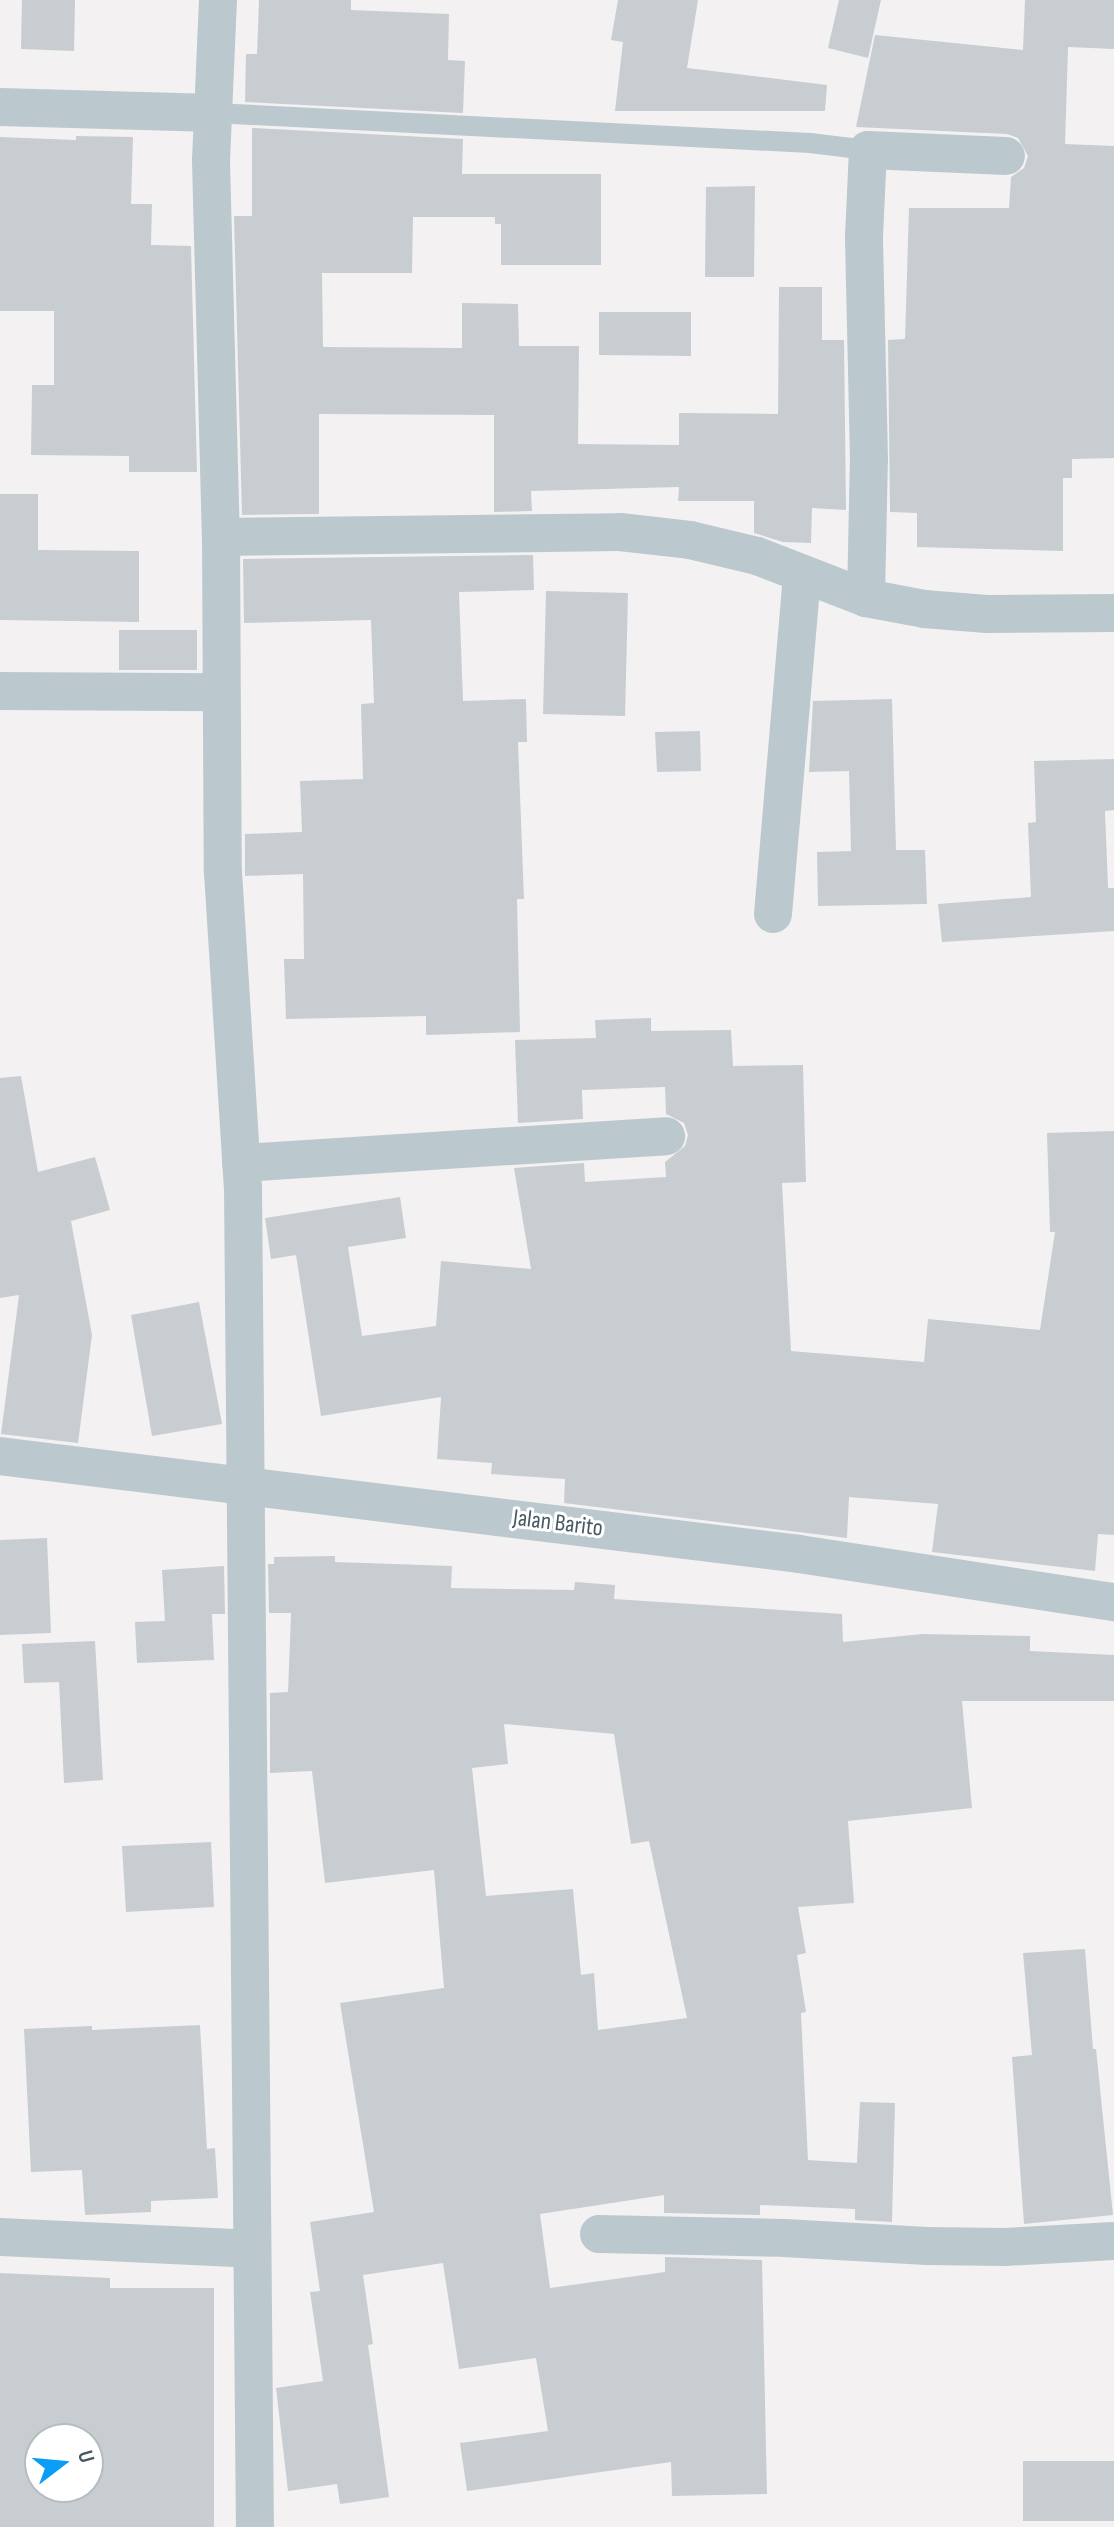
<!DOCTYPE html>
<style>
body{margin:0}
#map{position:relative;width:1114px;height:2527px;overflow:hidden;background:#f4f1f2;font-family:"Sofia Sans Condensed",sans-serif}
div>[style]{position:absolute}
.building>*{inset:0;background:#c8cdd2}
.lane>*{height:20px;margin:-10px;padding:0 10px;transform-origin:10px;border-radius:10px;background:#bbc9cf}
.street>*{height:38px;margin:-19px;padding:0 19px;transform-origin:19px;border-radius:19px;background:#bbc9cf}
span{translate:-50% -50%;white-space:nowrap;text-align:center;line-height:1.15;-webkit-text-stroke:6px #fff;paint-order:stroke}
.street-label{font-size:24px;color:#475961}
.north{position:absolute;left:24px;top:2423px;width:80px;height:80px;box-sizing:border-box;background:#fff;border:2px solid #b5bdc0;border-radius:50%;rotate:74deg;font-size:22px;font-weight:700;line-height:32px;text-align:center;color:#475961}
.north::after{content:'';display:block;margin:auto;width:28px;height:36px;background:#099df6;clip-path:polygon(50% 0,100% 100%,50% 72%,0 100%)}
</style>
<div id="map">
<div class="building">
<div style="clip-path:polygon(22px 0,75px 0,74px 51px,21px 49px)"></div>
<div style="clip-path:polygon(259px 0,351px 0,351px 10px,449px 14px,448px 60px,465px 61px,463px 113px,245px 102px,246px 54px,257px 54px)"></div>
<div style="clip-path:polygon(618px 0,698px 0,687px 68px,827px 85px,825px 111px,615px 111px,623px 42px,611px 40px)"></div>
<div style="clip-path:polygon(839px 0,881px 0,868px 58px,828px 48px)"></div>
<div style="clip-path:polygon(1025px 0,1114px 0,1114px 49px,1068px 47px,1065px 144px,1114px 146px,1114px 458px,1072px 459px,1072px 478px,1063px 478px,1063px 551px,917px 547px,917px 513px,890px 512px,888px 340px,905px 339px,909px 208px,1009px 208px,1011px 177px,1024px 168px,1028px 156px,1018px 138px,1007px 134px,856px 127px,875px 35px,1023px 50px)"></div>
<div style="clip-path:polygon(252px 128px,463px 139px,462px 174px,601px 174px,601px 265px,501px 265px,501px 224px,495px 224px,495px 217px,413px 217px,412px 273px,322px 273px,323px 347px,462px 348px,462px 303px,518px 304px,519px 346px,579px 346px,578px 444px,679px 445px,679px 413px,778px 414px,779px 287px,822px 287px,822px 340px,844px 340px,846px 510px,812px 508px,811px 543px,783px 542px,754px 533px,754px 501px,678px 501px,679px 487px,531px 491px,532px 511px,494px 512px,494px 415px,319px 414px,319px 514px,242px 515px,234px 216px,252px 216px)"></div>
<div style="clip-path:polygon(76px 136px,133px 137px,131px 204px,152px 204px,151px 245px,191px 246px,197px 472px,129px 472px,129px 456px,31px 455px,32px 385px,54px 385px,54px 311px,0 311px,0 137px,76px 140px)"></div>
<div style="clip-path:polygon(755px 186px,754px 277px,705px 277px,706px 187px)"></div>
<div style="clip-path:polygon(599px 312px,691px 312px,691px 356px,599px 355px)"></div>
<div style="clip-path:polygon(0 494px,38px 494px,38px 550px,139px 551px,139px 622px,0 620px)"></div>
<div style="clip-path:polygon(533px 555px,534px 590px,459px 592px,463px 701px,526px 699px,527px 742px,518px 742px,524px 899px,517px 899px,520px 1032px,426px 1035px,426px 1016px,286px 1019px,284px 959px,304px 959px,303px 874px,245px 876px,245px 834px,302px 832px,300px 781px,363px 779px,361px 704px,374px 703px,371px 620px,244px 623px,243px 559px)"></div>
<div style="clip-path:polygon(546px 591px,628px 593px,625px 716px,543px 714px)"></div>
<div style="clip-path:polygon(119px 630px,197px 630px,197px 670px,119px 670px)"></div>
<div style="clip-path:polygon(892px 699px,896px 850px,925px 850px,927px 904px,818px 906px,817px 852px,851px 851px,849px 771px,809px 772px,813px 701px)"></div>
<div style="clip-path:polygon(700px 731px,701px 771px,657px 772px,655px 732px)"></div>
<div style="clip-path:polygon(1114px 759px,1114px 810px,1105px 811px,1108px 888px,1114px 888px,1114px 931px,942px 942px,938px 904px,1031px 897px,1028px 823px,1036px 822px,1034px 761px)"></div>
<div style="clip-path:polygon(651px 1018px,651px 1031px,731px 1030px,733px 1066px,803px 1065px,806px 1182px,782px 1183px,791px 1351px,924px 1362px,928px 1319px,1040px 1330px,1055px 1232px,1050px 1232px,1047px 1133px,1114px 1131px,1114px 1535px,1098px 1534px,1095px 1571px,932px 1552px,938px 1504px,849px 1497px,847px 1538px,564px 1503px,565px 1479px,491px 1474px,492px 1463px,437px 1459px,441px 1397px,321px 1416px,296px 1255px,271px 1259px,265px 1218px,400px 1197px,406px 1238px,348px 1247px,362px 1336px,436px 1326px,441px 1261px,531px 1269px,514px 1168px,584px 1163px,585px 1182px,666px 1177px,665px 1162px,685px 1146px,688px 1135px,684px 1123px,666px 1114px,665px 1087px,582px 1090px,583px 1119px,518px 1123px,515px 1040px,596px 1038px,595px 1020px)"></div>
<div style="clip-path:polygon(21px 1076px,38px 1172px,95px 1157px,110px 1210px,71px 1221px,92px 1335px,78px 1443px,1px 1434px,19px 1295px,0 1298px,0 1078px)"></div>
<div style="clip-path:polygon(199px 1302px,222px 1424px,152px 1436px,131px 1315px)"></div>
<div style="clip-path:polygon(47px 1538px,51px 1633px,0 1635px,0 1540px)"></div>
<div style="clip-path:polygon(evenodd,335px 1556px,335px 1562px,452px 1566px,451px 1588px,574px 1590px,575px 1582px,615px 1585px,614px 1599px,842px 1614px,843px 1642px,922px 1634px,1030px 1636px,1030px 1651px,1114px 1655px,1114px 1701px,962px 1701px,972px 1808px,848px 1821px,854px 1903px,798px 1907px,806px 1953px,797px 1955px,806px 2012px,801px 2013px,808px 2160px,857px 2163px,860px 2102px,895px 2103px,892px 2222px,855px 2220px,855px 2209px,760px 2205px,760px 2215px,664px 2213px,664px 2195px,540px 2214px,550px 2288px,665px 2272px,665px 2257px,762px 2260px,767px 2494px,672px 2496px,671px 2462px,467px 2491px,460px 2443px,548px 2431px,536px 2358px,459px 2369px,443px 2263px,363px 2275px,373px 2344px,368px 2345px,389px 2497px,340px 2504px,337px 2484px,288px 2491px,276px 2388px,323px 2381px,310px 2292px,320px 2291px,310px 2222px,374px 2212px,340px 2003px,444px 1988px,434px 1870px,325px 1883px,312px 1771px,270px 1773px,270px 1693px,288px 1692px,291px 1613px,269px 1613px,268px 1564px,274px 1564px,274px 1557px,335px 1556px,504px 1724px,614px 1734px,631px 1844px,649px 1841px,687px 2018px,598px 2030px,594px 1973px,581px 1975px,573px 1889px,486px 1896px,472px 1768px,508px 1764px,504px 1724px)"></div>
<div style="clip-path:polygon(224px 1566px,225px 1614px,212px 1614px,214px 1660px,137px 1663px,135px 1622px,165px 1621px,162px 1570px)"></div>
<div style="clip-path:polygon(95px 1641px,103px 1780px,64px 1783px,59px 1682px,24px 1683px,22px 1644px)"></div>
<div style="clip-path:polygon(211px 1842px,214px 1907px,126px 1912px,122px 1846px)"></div>
<div style="clip-path:polygon(1085px 1949px,1093px 2049px,1096px 2049px,1113px 2215px,1024px 2224px,1012px 2057px,1032px 2055px,1023px 1953px)"></div>
<div style="clip-path:polygon(200px 2025px,207px 2149px,215px 2148px,218px 2198px,151px 2201px,151px 2212px,85px 2215px,82px 2170px,31px 2172px,24px 2029px,92px 2026px,92px 2030px)"></div>
<div style="clip-path:polygon(evenodd,0 2273px,110px 2278px,110px 2288px,214px 2288px,214px 2527px,0 2527px,0 2273px,40px 2439px,88px 2439px,88px 2487px,40px 2487px,40px 2439px)"></div>
<div style="clip-path:polygon(1023px 2461px,1114px 2461px,1114px 2521px,1023px 2521px)"></div>
</div>
<div class="lane">
<div style="left:214px;top:113px;width:597px;rotate:2.88deg"></div>
<div style="left:810px;top:143px;width:58px;rotate:6.9deg"></div>
</div>
<div class="street">
<div style="left:218px;top:0;width:161px;rotate:92.5deg"></div>
<div style="left:211px;top:161px;width:376px;rotate:88.5deg"></div>
<div style="left:221px;top:537px;width:335px;rotate:89.7deg"></div>
<div style="left:223px;top:872px;width:316px;rotate:86.4deg"></div>
<div style="left:243px;top:1187px;width:1340px;rotate:89.49deg"></div>
<div style="left:0;top:107px;width:214px;rotate:1.6deg"></div>
<div style="left:221px;top:537px;width:399px;rotate:-0.7deg"></div>
<div style="left:620px;top:532px;width:70px;rotate:6.5deg"></div>
<div style="left:690px;top:540px;width:69px;rotate:13.4deg"></div>
<div style="left:757px;top:556px;width:117px;rotate:21.1deg"></div>
<div style="left:866px;top:598px;width:59px;rotate:10.7deg"></div>
<div style="left:924px;top:609px;width:63px;rotate:4.5deg"></div>
<div style="left:987px;top:614px;width:127px;rotate:-0.5deg"></div>
<div style="left:866px;top:598px;width:139px;rotate:-88.8deg"></div>
<div style="left:869px;top:459px;width:222px;rotate:-91.3deg"></div>
<div style="left:864px;top:237px;width:87px;rotate:-87.4deg"></div>
<div style="left:868px;top:150px;width:138px;rotate:2.5deg"></div>
<div style="left:0;top:691px;width:221px;rotate:0.3deg"></div>
<div style="left:773px;top:914px;width:341px;rotate:-85.1deg"></div>
<div style="left:241px;top:1163px;width:426px;rotate:-3.6deg"></div>
<div style="left:0;top:1456px;width:805px;rotate:6.99deg"></div>
<div style="left:799px;top:1554px;width:319px;rotate:8.7deg"></div>
<div style="left:599px;top:2234px;width:185px;rotate:1.2deg"></div>
<div style="left:784px;top:2238px;width:143px;rotate:3.2deg"></div>
<div style="left:927px;top:2246px;width:78px;rotate:0.7deg"></div>
<div style="left:1005px;top:2247px;width:109px;rotate:-3.2deg"></div>
<div style="left:0;top:2237px;width:251px;rotate:2.7deg"></div>
</div>
<div class="street-label">
<span style="left:558px;top:1523px;rotate:7deg">Jalan Barito</span>
</div>
<div class="north">U</div>
</div>
